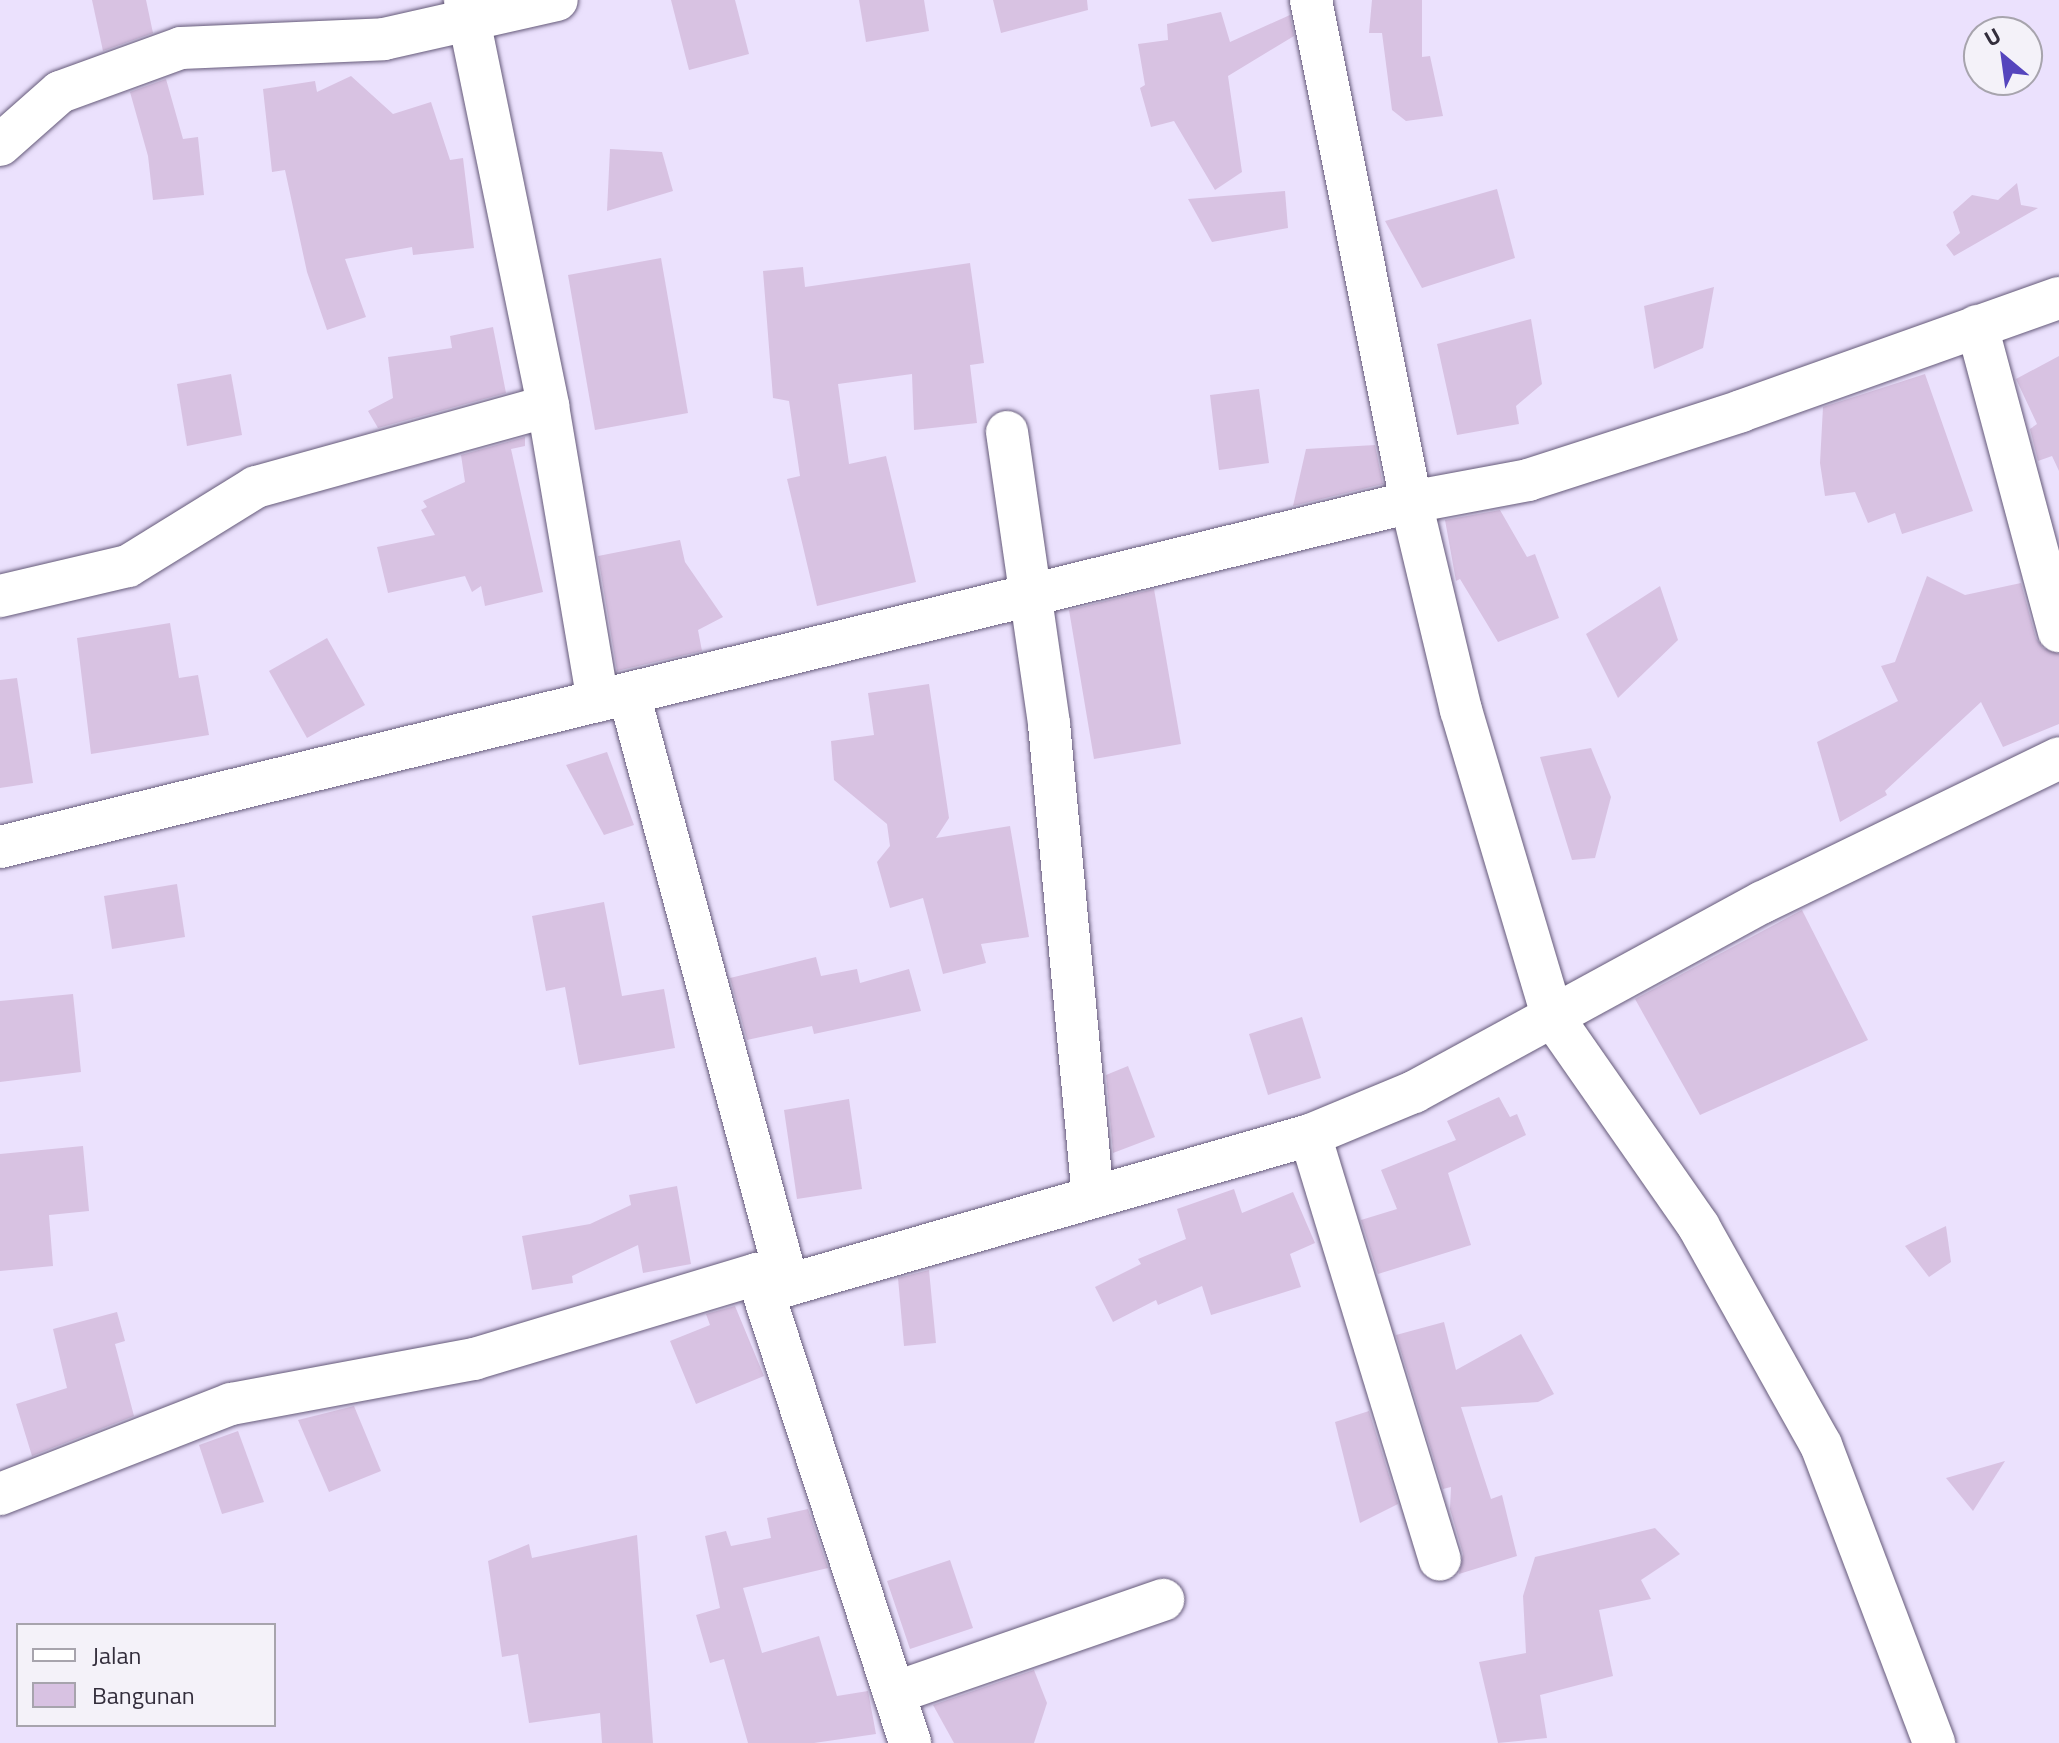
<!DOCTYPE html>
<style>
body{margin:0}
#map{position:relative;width:2059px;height:1743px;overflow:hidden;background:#ebe1fd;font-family:"Titillium Web",sans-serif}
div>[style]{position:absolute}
.building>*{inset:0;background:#d8c2e2}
.roads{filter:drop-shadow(0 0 2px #655a79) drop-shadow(0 0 2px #655a79)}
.minor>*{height:42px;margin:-21px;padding:0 21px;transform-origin:21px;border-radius:21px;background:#fff}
span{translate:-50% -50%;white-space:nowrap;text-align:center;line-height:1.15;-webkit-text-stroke:8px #f4f2f9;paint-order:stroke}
.legend{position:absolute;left:16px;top:1623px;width:260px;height:104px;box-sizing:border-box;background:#f4f2f9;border:2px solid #a7a4ad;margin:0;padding:10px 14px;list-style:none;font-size:24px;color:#332e3c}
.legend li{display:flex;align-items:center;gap:16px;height:40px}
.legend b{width:40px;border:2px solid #a7a4ad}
.north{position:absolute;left:1963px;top:16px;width:80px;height:80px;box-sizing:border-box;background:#f4f2f9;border:2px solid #a7a4ad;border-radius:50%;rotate:331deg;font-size:22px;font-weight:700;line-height:32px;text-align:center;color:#332e3c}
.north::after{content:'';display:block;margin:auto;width:28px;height:36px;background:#5545bd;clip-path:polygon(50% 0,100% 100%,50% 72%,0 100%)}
</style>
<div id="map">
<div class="building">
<div style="clip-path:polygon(92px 0,146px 0,153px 33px,103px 51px)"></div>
<div style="clip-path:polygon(671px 0,735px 0,749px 54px,689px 70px)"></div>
<div style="clip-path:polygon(859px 0,924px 0,929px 31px,866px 42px)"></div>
<div style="clip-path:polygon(993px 0,1087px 0,1088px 10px,1001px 33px)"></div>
<div style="clip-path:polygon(1372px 0,1422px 0,1422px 57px,1430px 56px,1443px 116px,1406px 121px,1392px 110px,1382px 33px,1369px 33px)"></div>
<div style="clip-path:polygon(1221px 12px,1230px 42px,1290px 15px,1294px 36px,1228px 76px,1242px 172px,1215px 190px,1174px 121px,1151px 127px,1140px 88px,1145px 85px,1138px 44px,1168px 40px,1167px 24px)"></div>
<div style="clip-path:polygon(351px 76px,393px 114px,431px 102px,450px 160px,463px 158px,474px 248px,413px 255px,412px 247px,345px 259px,366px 317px,327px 330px,307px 272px,285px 170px,272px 172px,263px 89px,315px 81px,317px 92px)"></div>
<div style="clip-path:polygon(166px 79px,183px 139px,198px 137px,204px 195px,153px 200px,148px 156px,130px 92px)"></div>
<div style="clip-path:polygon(610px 149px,662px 152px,673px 191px,607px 211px)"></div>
<div style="clip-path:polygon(2017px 183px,2021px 205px,2038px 208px,1954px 256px,1946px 245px,1960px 233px,1953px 212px,1972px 195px,1998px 200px)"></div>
<div style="clip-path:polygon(1497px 189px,1515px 258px,1422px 288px,1385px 221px)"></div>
<div style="clip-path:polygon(1285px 191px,1288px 228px,1212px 242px,1188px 199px)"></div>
<div style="clip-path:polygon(661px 258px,688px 413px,595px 430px,568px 275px)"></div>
<div style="clip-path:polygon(970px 263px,984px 363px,970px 365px,977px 423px,914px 430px,912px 374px,838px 384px,849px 464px,886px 456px,916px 582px,817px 606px,787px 479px,800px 476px,789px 401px,773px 398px,763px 271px,803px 267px,805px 287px)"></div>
<div style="clip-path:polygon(1714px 287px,1703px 348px,1654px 369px,1644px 306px)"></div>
<div style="clip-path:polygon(1531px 319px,1542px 384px,1516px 406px,1519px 424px,1457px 435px,1437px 344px)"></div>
<div style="clip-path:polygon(493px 327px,506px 393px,378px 428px,368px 411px,393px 398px,388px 357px,452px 348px,450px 336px)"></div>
<div style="clip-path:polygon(2059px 356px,2059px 471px,2052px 456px,2038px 461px,2030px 429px,2037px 424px,2016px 379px)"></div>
<div style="clip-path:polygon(231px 374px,242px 435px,187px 446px,177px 384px)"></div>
<div style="clip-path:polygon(1925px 374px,1973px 511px,1902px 534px,1895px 513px,1868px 523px,1855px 492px,1825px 496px,1820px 463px,1823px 407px)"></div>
<div style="clip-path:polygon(1259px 389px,1269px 463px,1219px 470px,1210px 395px)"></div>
<div style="clip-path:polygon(525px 437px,525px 446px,511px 449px,543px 592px,485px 606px,481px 586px,472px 592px,465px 576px,388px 593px,377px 547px,435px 535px,421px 510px,427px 507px,423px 501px,465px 482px,461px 455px)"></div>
<div style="clip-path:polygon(1375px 445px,1383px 484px,1293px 506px,1306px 449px)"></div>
<div style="clip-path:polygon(1500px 510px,1527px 557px,1535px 554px,1559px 618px,1498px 642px,1460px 579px,1456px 581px,1445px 520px)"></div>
<div style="clip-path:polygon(680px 540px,685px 562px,723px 617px,698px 630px,702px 651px,617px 671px,598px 556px)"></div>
<div style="clip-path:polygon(1927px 576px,1965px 595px,2021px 583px,2036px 638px,2043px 648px,2059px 654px,2059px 724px,2003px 747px,1981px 702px,1885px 791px,1887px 795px,1840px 822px,1817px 742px,1898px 701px,1881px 666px,1895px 662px)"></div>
<div style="clip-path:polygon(1660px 586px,1678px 640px,1618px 698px,1586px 634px)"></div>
<div style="clip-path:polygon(1154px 589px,1181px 744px,1094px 759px,1069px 610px)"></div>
<div style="clip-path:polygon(170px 623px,179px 678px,198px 675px,209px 735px,91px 754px,77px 638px)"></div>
<div style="clip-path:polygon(327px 638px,365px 705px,307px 738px,269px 671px)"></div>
<div style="clip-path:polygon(17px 678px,33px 783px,0 788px,0 680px)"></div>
<div style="clip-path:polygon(929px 684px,949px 818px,936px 838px,1010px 826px,1029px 937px,981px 944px,986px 963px,943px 974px,923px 898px,890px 908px,877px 862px,890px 846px,887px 824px,834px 780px,831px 741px,874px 735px,868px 693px)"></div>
<div style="clip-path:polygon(1591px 748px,1611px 797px,1595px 858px,1572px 860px,1540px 757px)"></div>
<div style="clip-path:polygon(607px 752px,634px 825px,604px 835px,566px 765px)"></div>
<div style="clip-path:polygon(177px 884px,185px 937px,112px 949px,104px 896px)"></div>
<div style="clip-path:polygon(604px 902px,622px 996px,664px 989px,675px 1048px,579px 1065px,565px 987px,546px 991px,532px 916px)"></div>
<div style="clip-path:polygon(1802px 910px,1868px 1040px,1700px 1115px,1635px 999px)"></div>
<div style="clip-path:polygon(816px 957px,821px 976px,857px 969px,860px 983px,909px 969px,921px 1011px,814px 1034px,812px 1026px,747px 1040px,730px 978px)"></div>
<div style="clip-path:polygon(73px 994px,81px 1072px,0 1082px,0 1001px)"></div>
<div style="clip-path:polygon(1302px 1017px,1321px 1078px,1268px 1095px,1249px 1034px)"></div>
<div style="clip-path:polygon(1128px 1066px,1155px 1137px,1113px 1153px,1106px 1075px)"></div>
<div style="clip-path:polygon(1499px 1097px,1510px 1117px,1517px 1114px,1526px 1135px,1448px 1173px,1471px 1245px,1378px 1274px,1361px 1220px,1397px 1209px,1381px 1170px,1456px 1140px,1447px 1121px)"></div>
<div style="clip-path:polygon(849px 1099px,862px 1189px,797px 1199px,784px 1110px)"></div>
<div style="clip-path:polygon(83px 1146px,89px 1211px,49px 1215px,53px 1266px,0 1271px,0 1154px)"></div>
<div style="clip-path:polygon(677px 1186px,691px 1264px,643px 1273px,638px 1245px,572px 1276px,573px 1283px,532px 1290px,522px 1236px,590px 1224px,631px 1205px,629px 1195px)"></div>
<div style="clip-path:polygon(1234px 1189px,1242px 1213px,1293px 1192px,1315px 1243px,1290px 1254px,1301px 1287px,1211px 1315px,1202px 1286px,1158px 1305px,1156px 1300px,1113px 1322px,1095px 1287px,1141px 1264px,1138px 1259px,1186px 1239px,1177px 1209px)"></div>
<div style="clip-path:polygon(1946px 1226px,1951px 1262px,1929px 1277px,1905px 1246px)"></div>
<div style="clip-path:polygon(929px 1270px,936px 1343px,904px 1346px,898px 1278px)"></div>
<div style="clip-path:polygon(735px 1306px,764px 1376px,696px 1404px,670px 1341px,710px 1325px,706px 1314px)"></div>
<div style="clip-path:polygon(117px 1312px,125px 1341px,115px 1344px,134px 1416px,32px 1456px,16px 1404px,67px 1388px,53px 1329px)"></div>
<div style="clip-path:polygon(1444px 1322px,1456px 1370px,1521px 1334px,1554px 1394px,1538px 1402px,1461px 1407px,1491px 1499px,1502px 1495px,1517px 1556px,1459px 1574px,1463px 1554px,1450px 1509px,1451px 1487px,1443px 1489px,1396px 1335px)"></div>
<div style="clip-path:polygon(354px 1406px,381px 1471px,329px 1492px,298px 1420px)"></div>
<div style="clip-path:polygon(1369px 1411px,1398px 1504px,1360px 1523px,1335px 1422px)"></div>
<div style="clip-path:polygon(238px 1431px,264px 1502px,222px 1514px,199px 1445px)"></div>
<div style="clip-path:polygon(2005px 1461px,1973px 1511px,1946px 1478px)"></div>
<div style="clip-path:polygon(808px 1509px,828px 1568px,743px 1588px,762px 1653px,819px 1636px,837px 1696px,868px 1691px,876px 1734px,814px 1743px,748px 1743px,724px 1659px,710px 1663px,696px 1615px,720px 1608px,705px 1536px,726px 1531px,731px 1546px,771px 1538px,767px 1518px)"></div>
<div style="clip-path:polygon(1655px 1528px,1680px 1554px,1641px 1580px,1651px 1599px,1599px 1610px,1613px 1676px,1540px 1695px,1547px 1738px,1498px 1743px,1479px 1662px,1526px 1653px,1523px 1596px,1535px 1557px)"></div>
<div style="clip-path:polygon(637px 1535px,653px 1743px,602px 1743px,600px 1713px,529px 1723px,518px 1654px,502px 1657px,488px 1561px,529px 1544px,532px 1558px)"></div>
<div style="clip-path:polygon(950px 1560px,973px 1628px,910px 1649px,887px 1581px)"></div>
<div style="clip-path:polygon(1034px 1670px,1047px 1703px,1034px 1743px,954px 1743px,933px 1705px)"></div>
</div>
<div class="roads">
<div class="minor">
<div style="left:465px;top:0;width:414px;rotate:78.4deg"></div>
<div style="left:548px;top:406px;width:299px;rotate:80.4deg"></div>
<div style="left:1311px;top:0;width:512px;rotate:78.73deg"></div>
<div style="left:1411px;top:502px;width:214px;rotate:76.5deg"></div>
<div style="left:1461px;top:710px;width:319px;rotate:73.4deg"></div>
<div style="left:1552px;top:1016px;width:257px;rotate:55.1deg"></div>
<div style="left:1699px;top:1227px;width:250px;rotate:60.8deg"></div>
<div style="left:1821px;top:1445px;width:319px;rotate:69.2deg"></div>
<div style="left:0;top:145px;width:80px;rotate:-41.5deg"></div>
<div style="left:60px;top:92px;width:129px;rotate:-20deg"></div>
<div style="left:181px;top:48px;width:203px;rotate:-2.5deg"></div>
<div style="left:384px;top:39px;width:177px;rotate:-12.7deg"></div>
<div style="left:1977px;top:326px;width:316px;rotate:75deg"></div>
<div style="left:1007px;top:432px;width:295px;rotate:81.8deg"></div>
<div style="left:1049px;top:724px;width:475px;rotate:84.7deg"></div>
<div style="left:0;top:596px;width:131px;rotate:-13.2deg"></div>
<div style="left:128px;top:566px;width:150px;rotate:-31.7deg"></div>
<div style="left:256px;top:487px;width:303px;rotate:-15.5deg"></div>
<div style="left:629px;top:694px;width:612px;rotate:74.94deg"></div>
<div style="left:0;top:847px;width:1453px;rotate:-13.74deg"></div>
<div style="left:1411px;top:502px;width:119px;rotate:-10.6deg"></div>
<div style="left:1528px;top:480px;width:224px;rotate:-17.9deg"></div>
<div style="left:1741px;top:411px;width:337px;rotate:-19.6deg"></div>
<div style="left:1310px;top:1135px;width:444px;rotate:73deg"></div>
<div style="left:757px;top:1274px;width:493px;rotate:71.9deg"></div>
<div style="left:0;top:1494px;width:248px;rotate:-21.3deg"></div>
<div style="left:231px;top:1404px;width:247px;rotate:-10.5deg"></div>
<div style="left:474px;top:1359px;width:295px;rotate:-16.7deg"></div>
<div style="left:757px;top:1274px;width:33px;rotate:20deg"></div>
<div style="left:788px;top:1285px;width:543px;rotate:-16.03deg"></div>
<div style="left:1310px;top:1135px;width:113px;rotate:-22.5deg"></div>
<div style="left:1414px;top:1092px;width:397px;rotate:-28.6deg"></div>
<div style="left:1763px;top:902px;width:329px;rotate:-25.9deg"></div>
<div style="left:894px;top:1693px;width:285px;rotate:-19.1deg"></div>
</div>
</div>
<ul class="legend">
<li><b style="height:10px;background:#fff"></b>Jalan</li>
<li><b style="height:22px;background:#d8c2e2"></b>Bangunan</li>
</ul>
<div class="north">U</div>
</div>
